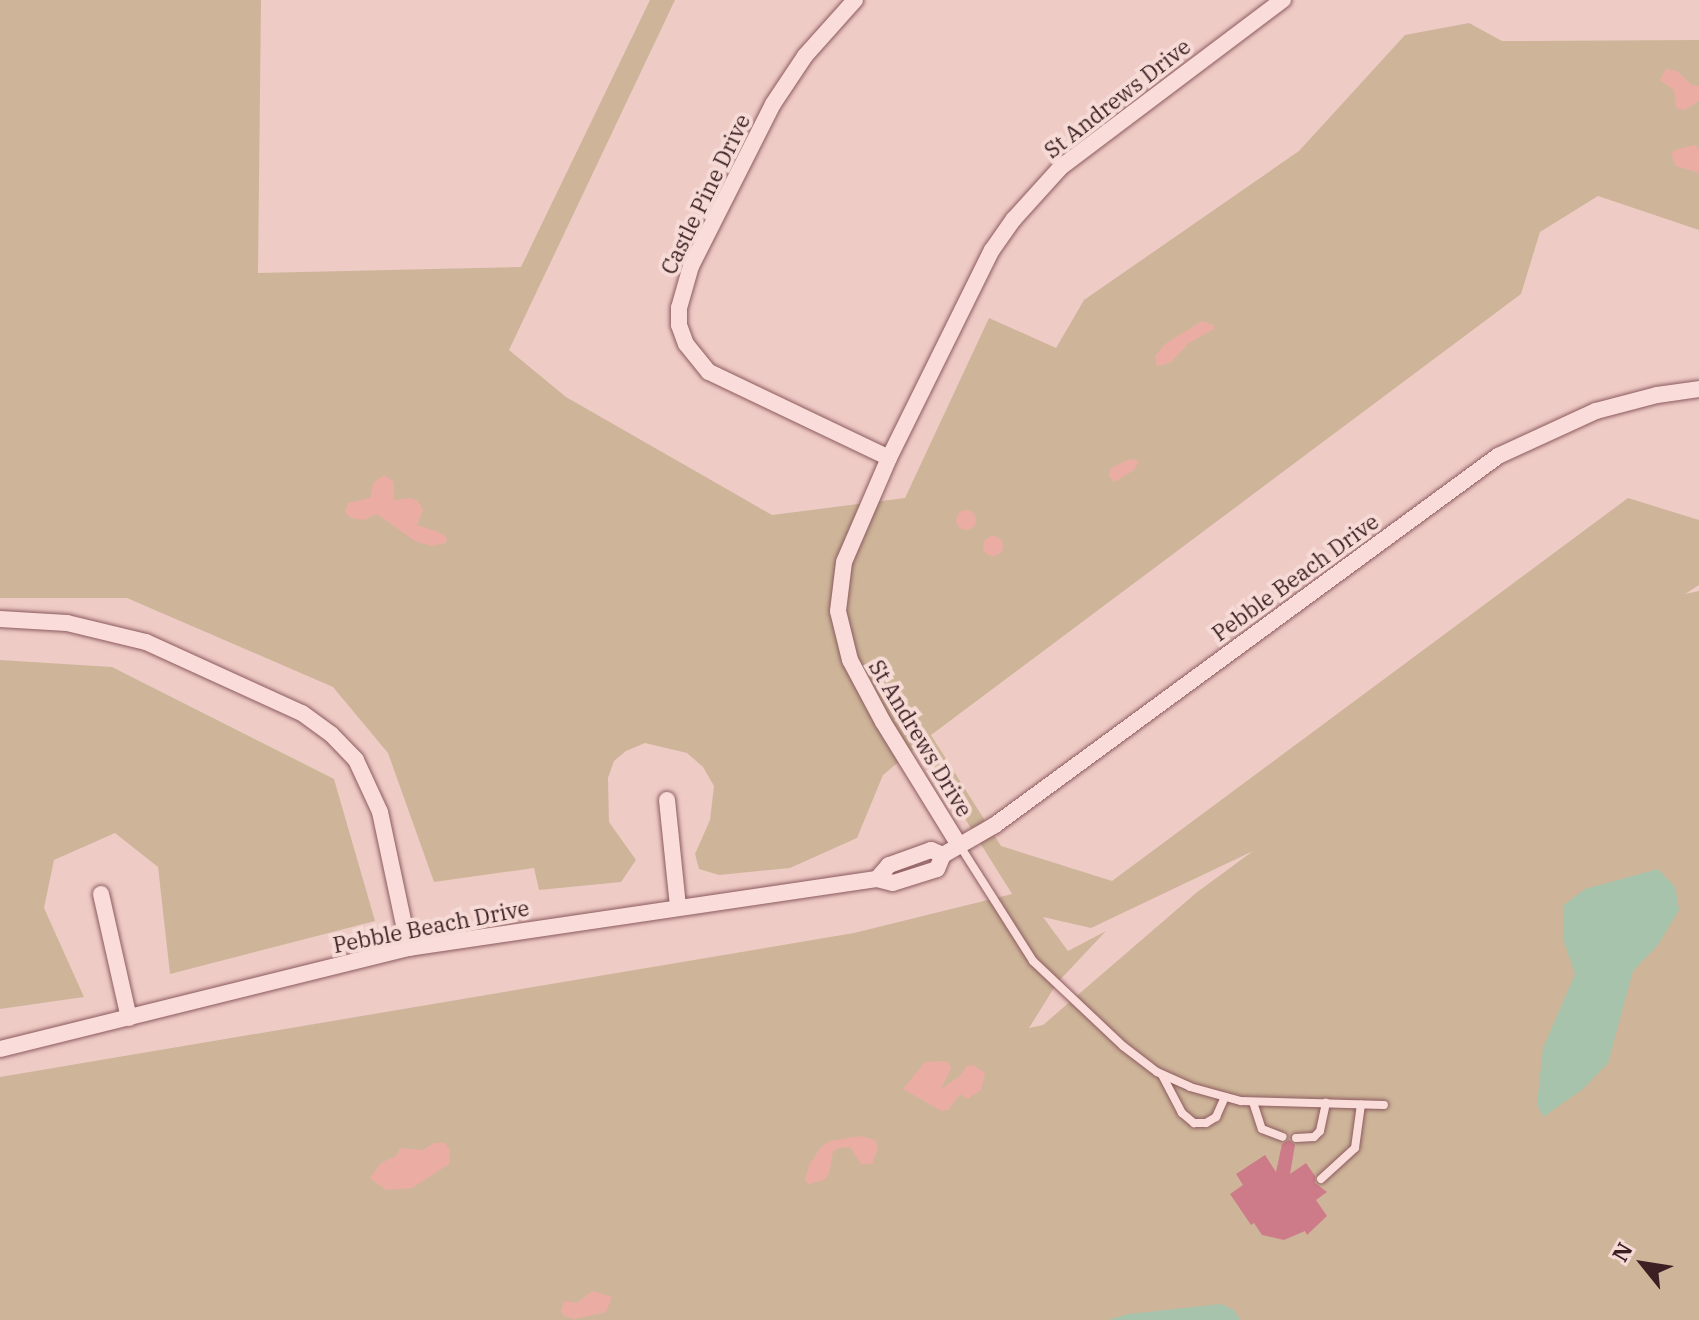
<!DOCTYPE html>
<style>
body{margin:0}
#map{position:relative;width:1699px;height:1320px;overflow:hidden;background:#efcbc6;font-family:"IBM Plex Serif",serif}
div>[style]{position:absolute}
.green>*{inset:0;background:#ceb599}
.sand>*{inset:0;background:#ebada3}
.round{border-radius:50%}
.water>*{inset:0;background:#a7c3ab}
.building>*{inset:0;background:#ce7b89}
.roads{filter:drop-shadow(0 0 2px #8b5b5e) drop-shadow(0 0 2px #8b5b5e)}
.service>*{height:8px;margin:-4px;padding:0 4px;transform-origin:4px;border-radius:4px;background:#faddda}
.minor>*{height:16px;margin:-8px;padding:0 8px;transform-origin:8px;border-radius:8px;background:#faddda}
span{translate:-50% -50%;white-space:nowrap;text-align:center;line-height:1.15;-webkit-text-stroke:8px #f6dad6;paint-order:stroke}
.street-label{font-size:22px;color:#3b1f22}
.north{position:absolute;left:1603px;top:1224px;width:80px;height:80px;-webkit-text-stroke:6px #f6dad6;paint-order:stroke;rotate:300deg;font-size:22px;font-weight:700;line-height:32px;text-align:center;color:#3b1f22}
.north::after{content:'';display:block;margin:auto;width:28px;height:36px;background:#3b1f22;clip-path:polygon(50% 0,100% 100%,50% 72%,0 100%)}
</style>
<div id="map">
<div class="green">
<div style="clip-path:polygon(evenodd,0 0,261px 0,258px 273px,521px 267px,650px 0,675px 0,509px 350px,566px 397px,772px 515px,905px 498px,989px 318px,1056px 348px,1084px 300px,1299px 151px,1405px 35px,1469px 23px,1502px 41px,1699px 40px,1699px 230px,1598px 196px,1540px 232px,1521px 294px,931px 735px,1001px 846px,1112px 881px,1628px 498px,1699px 520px,1699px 585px,1685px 594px,1699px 591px,1699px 1320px,0 1320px,0 1077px,854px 933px,1012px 894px,919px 745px,883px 775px,857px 838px,790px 868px,719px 875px,699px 869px,695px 854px,710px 820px,714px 786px,703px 767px,687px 753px,645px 743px,626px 751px,614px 761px,608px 778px,609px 822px,636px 860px,621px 882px,539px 890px,534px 868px,434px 882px,388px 753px,333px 687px,127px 598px,0 598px,0 0,1253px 851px,1196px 893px,1043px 1025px,1029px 1028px,1057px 983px,1106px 931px,1068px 951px,1043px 917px,1091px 928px,1253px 851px)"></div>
<div style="clip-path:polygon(0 660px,112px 667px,334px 779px,375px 921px,170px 974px,158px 867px,115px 833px,54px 860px,44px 908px,84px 997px,0 1009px)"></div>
</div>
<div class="sand">
<div style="clip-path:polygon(1666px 69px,1677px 71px,1692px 85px,1699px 86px,1699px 101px,1684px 110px,1676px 108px,1674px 90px,1660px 80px)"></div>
<div style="clip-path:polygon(1695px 145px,1699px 149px,1699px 173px,1676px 166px,1671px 154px,1675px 150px)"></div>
<div style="clip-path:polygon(1202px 321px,1213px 325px,1214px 329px,1189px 343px,1170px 363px,1157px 366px,1155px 356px,1165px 344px)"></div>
<div style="clip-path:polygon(1130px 459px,1139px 461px,1134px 470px,1114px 482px,1109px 476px,1111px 468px)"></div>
<div style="clip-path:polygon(384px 475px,394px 482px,394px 500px,411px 498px,418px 501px,423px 510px,417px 525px,441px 533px,447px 538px,446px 543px,431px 546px,415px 541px,377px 514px,364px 520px,351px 518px,345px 512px,348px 503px,370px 498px,373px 483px)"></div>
<div class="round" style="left:956px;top:510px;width:20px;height:20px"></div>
<div class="round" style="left:983px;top:536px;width:20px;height:20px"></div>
<div style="clip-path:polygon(938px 1061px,948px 1062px,951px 1068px,941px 1089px,960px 1076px,967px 1066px,973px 1065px,985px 1073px,981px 1090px,967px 1099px,960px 1094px,948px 1110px,942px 1111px,903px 1089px,925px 1062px)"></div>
<div style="clip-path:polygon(860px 1136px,875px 1140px,878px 1147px,872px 1164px,861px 1164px,850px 1147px,839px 1148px,833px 1151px,829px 1174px,824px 1180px,808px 1184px,805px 1180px,809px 1165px,821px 1147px,830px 1141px)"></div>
<div style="clip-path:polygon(434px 1143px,445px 1143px,450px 1150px,449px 1164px,412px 1188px,386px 1190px,370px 1178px,381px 1163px,396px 1156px,400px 1148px,423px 1150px)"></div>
<div style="clip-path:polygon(592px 1291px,612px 1297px,606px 1312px,574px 1319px,564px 1316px,561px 1310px,564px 1301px,577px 1303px)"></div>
</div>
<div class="water">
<div style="clip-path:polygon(1658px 869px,1675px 887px,1679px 910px,1658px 945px,1633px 971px,1608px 1063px,1583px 1089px,1543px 1117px,1537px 1104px,1543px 1048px,1575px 974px,1563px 939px,1564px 905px,1585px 889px)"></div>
<div style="clip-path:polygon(1221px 1304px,1234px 1310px,1240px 1320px,1108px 1320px,1128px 1314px)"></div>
</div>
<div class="building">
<div style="clip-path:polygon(1289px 1140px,1295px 1145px,1290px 1174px,1306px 1163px,1315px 1176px,1315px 1183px,1327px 1192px,1316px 1200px,1327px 1216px,1307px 1235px,1305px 1231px,1284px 1240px,1262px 1235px,1254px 1223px,1251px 1225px,1230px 1194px,1243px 1185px,1236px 1174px,1265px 1155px,1276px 1172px,1282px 1144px)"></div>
</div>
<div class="roads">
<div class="service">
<div style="left:960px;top:846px;width:136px;rotate:57.6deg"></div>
<div style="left:1033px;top:961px;width:124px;rotate:43.4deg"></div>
<div style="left:1123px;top:1046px;width:43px;rotate:37.4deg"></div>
<div style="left:1157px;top:1072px;width:36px;rotate:24deg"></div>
<div style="left:1190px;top:1087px;width:53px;rotate:15.4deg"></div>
<div style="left:1241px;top:1101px;width:143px;rotate:1.6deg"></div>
<div style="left:1162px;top:1075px;width:43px;rotate:62.2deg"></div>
<div style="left:1182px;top:1113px;width:16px;rotate:40deg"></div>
<div style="left:1194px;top:1123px;width:12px"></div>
<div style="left:1206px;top:1123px;width:12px;rotate:-31deg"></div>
<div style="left:1216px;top:1117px;width:22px;rotate:-66deg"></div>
<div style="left:1253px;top:1102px;width:28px;rotate:72deg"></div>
<div style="left:1262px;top:1129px;width:22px;rotate:21deg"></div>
<div style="left:1296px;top:1138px;width:18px;rotate:-3deg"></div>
<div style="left:1314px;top:1137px;width:8px;rotate:-45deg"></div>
<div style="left:1320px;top:1131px;width:29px;rotate:-78deg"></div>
<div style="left:1321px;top:1179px;width:46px;rotate:-42.4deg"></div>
<div style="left:1355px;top:1148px;width:44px;rotate:-82.2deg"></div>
</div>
<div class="minor">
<div style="left:855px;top:0;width:75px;rotate:131.8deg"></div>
<div style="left:805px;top:56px;width:58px;rotate:123.7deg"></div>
<div style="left:773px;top:104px;width:182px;rotate:116.8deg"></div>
<div style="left:691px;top:266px;width:44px;rotate:105.9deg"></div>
<div style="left:679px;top:308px;width:17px;rotate:90deg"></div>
<div style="left:679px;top:325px;width:20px;rotate:70deg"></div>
<div style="left:686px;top:344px;width:36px;rotate:51deg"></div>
<div style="left:709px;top:372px;width:199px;rotate:25.5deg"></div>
<div style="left:0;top:619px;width:67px;rotate:3.4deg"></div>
<div style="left:67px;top:623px;width:81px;rotate:13.5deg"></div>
<div style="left:146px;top:642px;width:171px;rotate:24.5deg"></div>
<div style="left:302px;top:713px;width:36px;rotate:36deg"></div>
<div style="left:331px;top:734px;width:36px;rotate:46deg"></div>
<div style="left:356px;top:760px;width:57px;rotate:65.2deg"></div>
<div style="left:380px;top:812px;width:139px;rotate:78deg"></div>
<div style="left:667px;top:800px;width:107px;rotate:84.1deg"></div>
<div style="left:959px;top:845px;width:145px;rotate:-121.7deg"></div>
<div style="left:883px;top:722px;width:70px;rotate:-118deg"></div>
<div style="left:850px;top:660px;width:50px;rotate:-103.8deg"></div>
<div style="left:838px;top:611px;width:49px;rotate:-83deg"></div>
<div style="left:844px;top:562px;width:113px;rotate:-66.6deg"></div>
<div style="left:889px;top:458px;width:232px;rotate:-63.7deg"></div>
<div style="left:992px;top:250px;width:38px;rotate:-55deg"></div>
<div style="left:1014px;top:219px;width:70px;rotate:-47.9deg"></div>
<div style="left:1061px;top:167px;width:278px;rotate:-37deg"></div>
<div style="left:943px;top:855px;width:13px;rotate:-157deg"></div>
<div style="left:931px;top:850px;width:45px;rotate:160.3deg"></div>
<div style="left:889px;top:865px;width:18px;rotate:131deg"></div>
<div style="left:877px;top:879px;width:16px;rotate:14deg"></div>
<div style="left:893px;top:883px;width:46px;rotate:-17.7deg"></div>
<div style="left:937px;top:869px;width:15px;rotate:-67deg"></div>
<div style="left:943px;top:855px;width:60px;rotate:-30deg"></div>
<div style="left:995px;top:825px;width:624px;rotate:-36.26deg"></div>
<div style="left:1498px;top:456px;width:108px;rotate:-24.7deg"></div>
<div style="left:1596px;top:411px;width:63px;rotate:-14.7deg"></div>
<div style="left:1657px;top:395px;width:42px;rotate:-8.1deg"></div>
<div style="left:101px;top:894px;width:127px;rotate:77.3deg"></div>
<div style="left:0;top:1049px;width:421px;rotate:-13.9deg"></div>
<div style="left:409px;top:948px;width:473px;rotate:-8.4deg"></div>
</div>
</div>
<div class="street-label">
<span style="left:1117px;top:98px;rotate:-38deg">St Andrews Drive</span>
<span style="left:705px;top:194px;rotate:-64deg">Castle Pine Drive</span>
<span style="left:1295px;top:577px;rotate:-36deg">Pebble Beach Drive</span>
<span style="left:921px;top:738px;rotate:59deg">St Andrews Drive</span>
<span style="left:431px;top:926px;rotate:-11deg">Pebble Beach Drive</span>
</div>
<div class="north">N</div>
</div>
